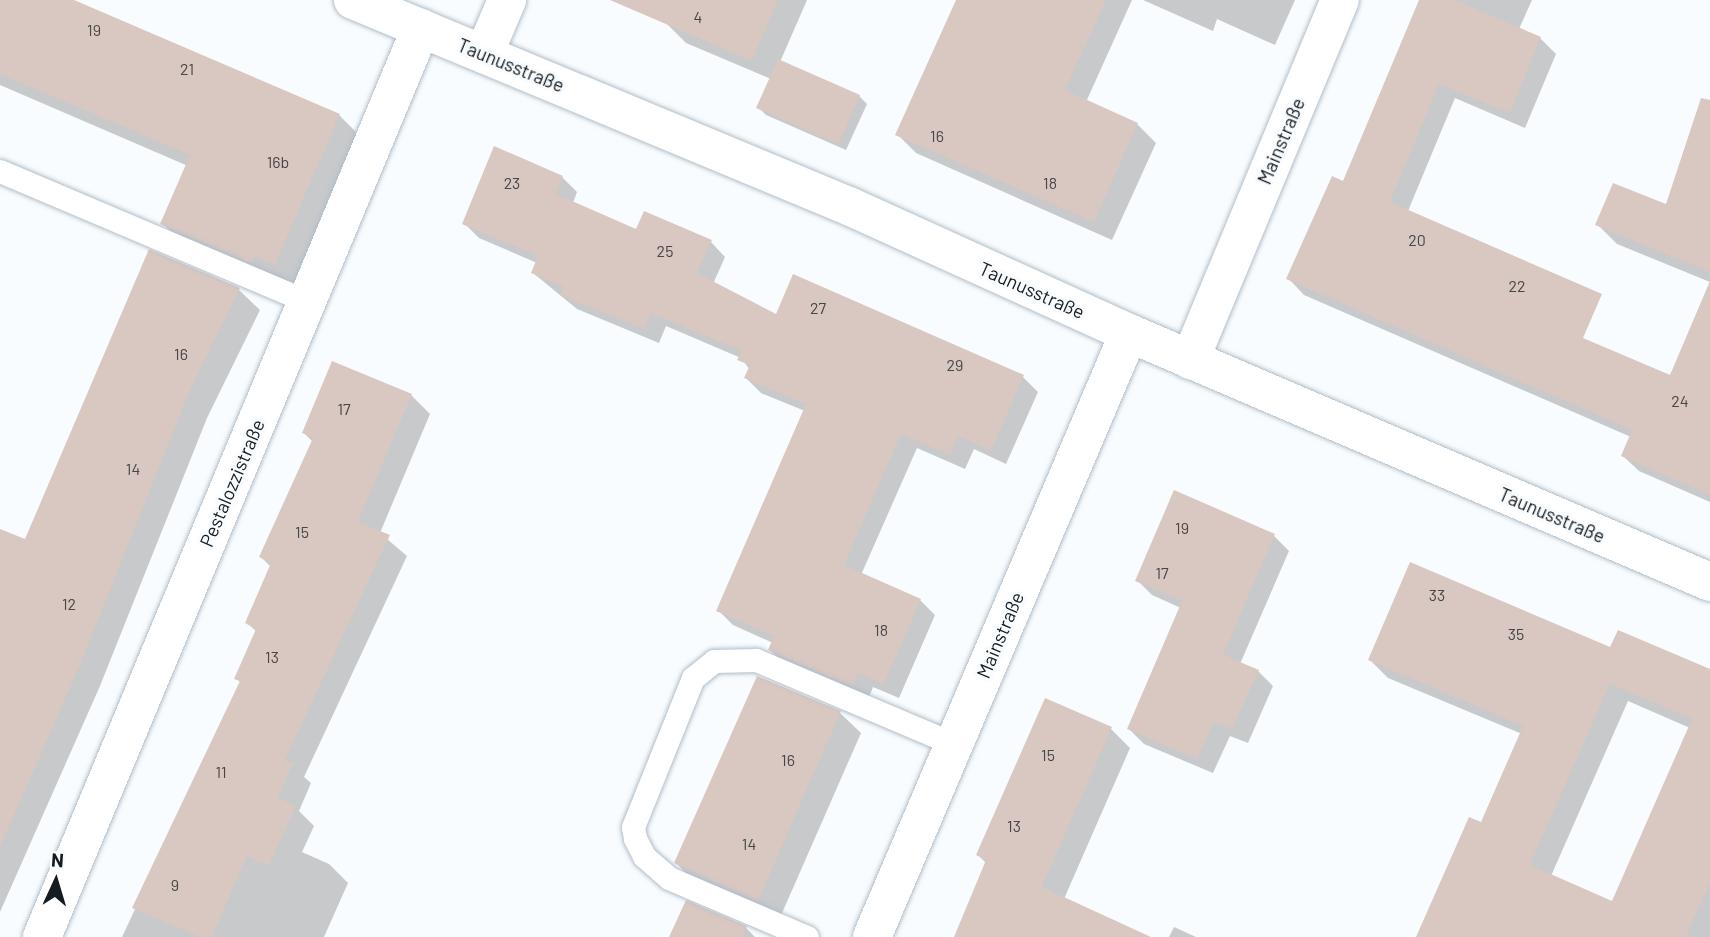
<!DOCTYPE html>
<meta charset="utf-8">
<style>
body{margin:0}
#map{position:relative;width:1710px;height:937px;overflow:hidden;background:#f9fcfe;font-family:Barlow,sans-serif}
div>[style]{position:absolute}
.shadow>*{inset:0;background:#0003}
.building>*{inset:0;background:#d9c7c1}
.roads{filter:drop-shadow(0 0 2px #b0beca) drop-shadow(0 0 2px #b0beca)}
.service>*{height:23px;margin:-11.5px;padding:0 11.5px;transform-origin:11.5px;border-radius:11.5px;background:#fff}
.minor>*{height:38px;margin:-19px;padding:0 19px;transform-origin:19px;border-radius:19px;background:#fff}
span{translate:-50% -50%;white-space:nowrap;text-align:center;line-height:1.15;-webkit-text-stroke:7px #f9fcfe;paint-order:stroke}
.number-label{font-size:16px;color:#474648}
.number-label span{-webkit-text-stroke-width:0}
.street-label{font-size:19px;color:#161b1f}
.north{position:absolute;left:21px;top:846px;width:70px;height:70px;-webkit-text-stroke:5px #f9fcfe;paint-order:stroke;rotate:4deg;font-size:19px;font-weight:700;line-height:28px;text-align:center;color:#161b1f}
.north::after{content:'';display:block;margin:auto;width:24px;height:32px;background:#161b1f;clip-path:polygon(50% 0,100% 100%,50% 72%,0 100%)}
</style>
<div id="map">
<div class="shadow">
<div style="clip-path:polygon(0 0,73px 0,339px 115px,362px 138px,298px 286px,185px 246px,162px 223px,188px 166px,0 85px)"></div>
<div style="clip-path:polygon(675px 0,807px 0,780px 62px,859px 96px,867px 104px,846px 150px,766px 115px,758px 107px,771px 79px,686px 43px,665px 22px)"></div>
<div style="clip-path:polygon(958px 0,1132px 0,1086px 102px,1137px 124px,1156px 143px,1112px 240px,916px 153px,898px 135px)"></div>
<div style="clip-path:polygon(1143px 0,1295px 0,1275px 45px,1217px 19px,1213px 31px)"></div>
<div style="clip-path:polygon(1420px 0,1532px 0,1519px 29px,1540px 38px,1556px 54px,1525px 128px,1455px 98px,1408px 211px,1570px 334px,1710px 395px,1710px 502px,1639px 471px,1623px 456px,1631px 437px,1304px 295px,1289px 279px,1344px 183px)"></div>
<div style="clip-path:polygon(1710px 157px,1710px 282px,1617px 244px,1597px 224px,1667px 207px)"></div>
<div style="clip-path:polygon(562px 177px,577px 192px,573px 203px,637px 232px,711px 242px,725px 257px,713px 284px,777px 317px,1023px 377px,1038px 392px,1006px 464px,974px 449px,965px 469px,917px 448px,861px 575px,920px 600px,935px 615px,899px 698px,873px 687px,868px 700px,785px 665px,770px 650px,773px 643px,733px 625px,718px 610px,805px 411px,761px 393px,746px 378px,750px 370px,741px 358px,666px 326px,659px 343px,577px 309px,533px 273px,537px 263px,479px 238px,464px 223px)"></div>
<div style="clip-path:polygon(150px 252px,239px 290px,260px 310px,207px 418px,100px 686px,0 912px,0 531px,26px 541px)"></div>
<div style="clip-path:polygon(411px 395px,430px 414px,380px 533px,407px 556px,304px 777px,311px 783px,299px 811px,314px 826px,302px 852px,329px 864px,348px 883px,324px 937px,122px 937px,241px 683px,236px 678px,257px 632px,247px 623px,271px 567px,261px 557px,313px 442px,304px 433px)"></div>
<div style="clip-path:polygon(1274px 536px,1289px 551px,1240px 664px,1258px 671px,1273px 686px,1248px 743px,1230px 736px,1213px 773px,1144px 744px,1129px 729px,1181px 608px,1152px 595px,1137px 580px)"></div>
<div style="clip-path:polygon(evenodd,1611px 649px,1710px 671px,1710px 937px,1418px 937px,1482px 824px,1522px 734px,1388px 678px,1370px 660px,1611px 649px,1628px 701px,1690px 728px,1613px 903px,1551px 876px,1628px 701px)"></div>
<div style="clip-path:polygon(758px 678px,840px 713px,861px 733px,779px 920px,696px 883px,676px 863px)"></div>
<div style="clip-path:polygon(1111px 729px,1130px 748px,1064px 899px,1147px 937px,955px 937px,986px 863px,978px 855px)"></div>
<div style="clip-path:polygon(1174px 927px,1196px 937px,1169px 937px)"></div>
<div style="clip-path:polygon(746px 928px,755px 937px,671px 937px)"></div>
</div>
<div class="building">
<div style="clip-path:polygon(0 0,74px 0,340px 114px,275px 265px,255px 256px,252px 263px,160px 224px,190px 155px,0 74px)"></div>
<div style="clip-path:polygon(610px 0,778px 0,752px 61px)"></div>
<div style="clip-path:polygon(956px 0,1106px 0,1065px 90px,1138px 123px,1094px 222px,895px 135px)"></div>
<div style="clip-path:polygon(1419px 0,1455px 0,1541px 37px,1510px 113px,1439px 84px,1390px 202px,1602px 294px,1583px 338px,1670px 375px,1710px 281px,1710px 495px,1621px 456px,1632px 430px,1286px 279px,1332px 176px,1343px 181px)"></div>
<div style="clip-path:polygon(778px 59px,860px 95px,839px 144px,756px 108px)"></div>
<div style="clip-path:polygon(1701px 98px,1710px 100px,1710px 272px,1595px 225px,1613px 183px,1666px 204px)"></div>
<div style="clip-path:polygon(494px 146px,563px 176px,556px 194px,636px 229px,644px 211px,712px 240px,697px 273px,776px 314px,793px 274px,1024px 375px,991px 451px,959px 436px,950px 455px,901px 434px,844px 565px,921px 599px,884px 684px,858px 673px,853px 686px,768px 650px,774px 636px,716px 611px,806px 404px,744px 378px,750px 365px,737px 360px,742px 351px,651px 313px,644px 329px,560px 295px,564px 287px,531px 273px,538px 256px,462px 224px)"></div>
<div style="clip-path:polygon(149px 249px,240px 288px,187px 397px,80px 665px,0 847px,0 529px,25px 539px)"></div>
<div style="clip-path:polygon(332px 361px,412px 394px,358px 522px,390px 535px,285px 760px,293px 763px,278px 798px,296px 806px,269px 866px,247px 856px,212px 937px,200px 937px,132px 908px,240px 681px,234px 679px,256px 629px,245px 623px,271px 563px,259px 557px,313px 438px,302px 433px)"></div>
<div style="clip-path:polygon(1174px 490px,1275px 534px,1223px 655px,1259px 670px,1232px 729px,1214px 722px,1197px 759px,1127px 729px,1182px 601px,1135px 581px)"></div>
<div style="clip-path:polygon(evenodd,1410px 562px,1610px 647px,1618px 630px,1710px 669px,1710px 883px,1687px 934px,1694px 937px,1416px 937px,1469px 817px,1481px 822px,1523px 726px,1368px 660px,1410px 562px,1610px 684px,1692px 719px,1612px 901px,1530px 865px,1610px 684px)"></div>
<div style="clip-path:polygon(757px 676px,841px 711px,758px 901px,674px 863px)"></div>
<div style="clip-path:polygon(1045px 698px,1112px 727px,1042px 887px,1151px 937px,954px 937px,986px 860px,976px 855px)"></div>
<div style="clip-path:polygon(686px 900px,747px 926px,742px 937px,669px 937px)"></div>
</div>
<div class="roads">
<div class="service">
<div style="left:0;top:171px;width:336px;rotate:23deg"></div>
<div style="left:807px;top:937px;width:150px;rotate:-156.9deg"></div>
<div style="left:669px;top:878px;width:33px;rotate:-139deg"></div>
<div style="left:644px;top:856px;width:20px;rotate:-117deg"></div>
<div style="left:635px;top:838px;width:11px;rotate:-100deg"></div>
<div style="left:633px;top:827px;width:161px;rotate:-68.1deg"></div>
<div style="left:693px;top:678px;width:27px;rotate:-39deg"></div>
<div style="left:714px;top:661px;width:42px;rotate:-1.4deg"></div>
<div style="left:756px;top:660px;width:215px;rotate:23deg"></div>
</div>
<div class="minor">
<div style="left:353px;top:0;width:539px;rotate:22.57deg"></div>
<div style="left:851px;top:207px;width:305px;rotate:24.4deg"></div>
<div style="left:1129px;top:333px;width:632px;rotate:23.2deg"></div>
<div style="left:484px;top:54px;width:59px;rotate:-66.9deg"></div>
<div style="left:1190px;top:360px;width:390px;rotate:-67.4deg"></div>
<div style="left:42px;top:937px;width:985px;rotate:-67.37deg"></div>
<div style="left:872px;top:937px;width:656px;rotate:-66.95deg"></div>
</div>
</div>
<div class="number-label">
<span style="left:698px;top:17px">4</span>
<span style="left:94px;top:30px">19</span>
<span style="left:187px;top:69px">21</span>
<span style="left:937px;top:136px">16</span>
<span style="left:278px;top:162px">16b</span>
<span style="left:512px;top:183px">23</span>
<span style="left:1050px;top:183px">18</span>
<span style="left:1417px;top:240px">20</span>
<span style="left:665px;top:251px">25</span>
<span style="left:1517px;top:286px">22</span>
<span style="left:818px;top:308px">27</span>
<span style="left:181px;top:354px">16</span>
<span style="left:955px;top:365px">29</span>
<span style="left:1680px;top:401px">24</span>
<span style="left:344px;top:409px">17</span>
<span style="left:133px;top:469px">14</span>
<span style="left:1182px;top:528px">19</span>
<span style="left:302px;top:532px">15</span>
<span style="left:1162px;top:573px">17</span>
<span style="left:1437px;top:595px">33</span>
<span style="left:69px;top:604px">12</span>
<span style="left:881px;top:630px">18</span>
<span style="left:1516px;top:634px">35</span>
<span style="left:272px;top:657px">13</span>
<span style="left:1048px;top:755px">15</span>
<span style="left:788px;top:760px">16</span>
<span style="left:221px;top:772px">11</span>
<span style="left:1014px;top:826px">13</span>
<span style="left:749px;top:844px">14</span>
<span style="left:175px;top:885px">9</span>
</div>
<div class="street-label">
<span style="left:511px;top:65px;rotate:22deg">Taunusstraße</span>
<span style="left:1281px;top:141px;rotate:-67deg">Mainstraße</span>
<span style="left:1032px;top:290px;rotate:24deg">Taunusstraße</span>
<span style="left:232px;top:483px;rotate:-67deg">Pestalozzistraße</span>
<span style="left:1552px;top:515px;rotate:23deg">Taunusstraße</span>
<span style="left:1000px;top:635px;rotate:-67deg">Mainstraße</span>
</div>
<div class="north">N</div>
</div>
